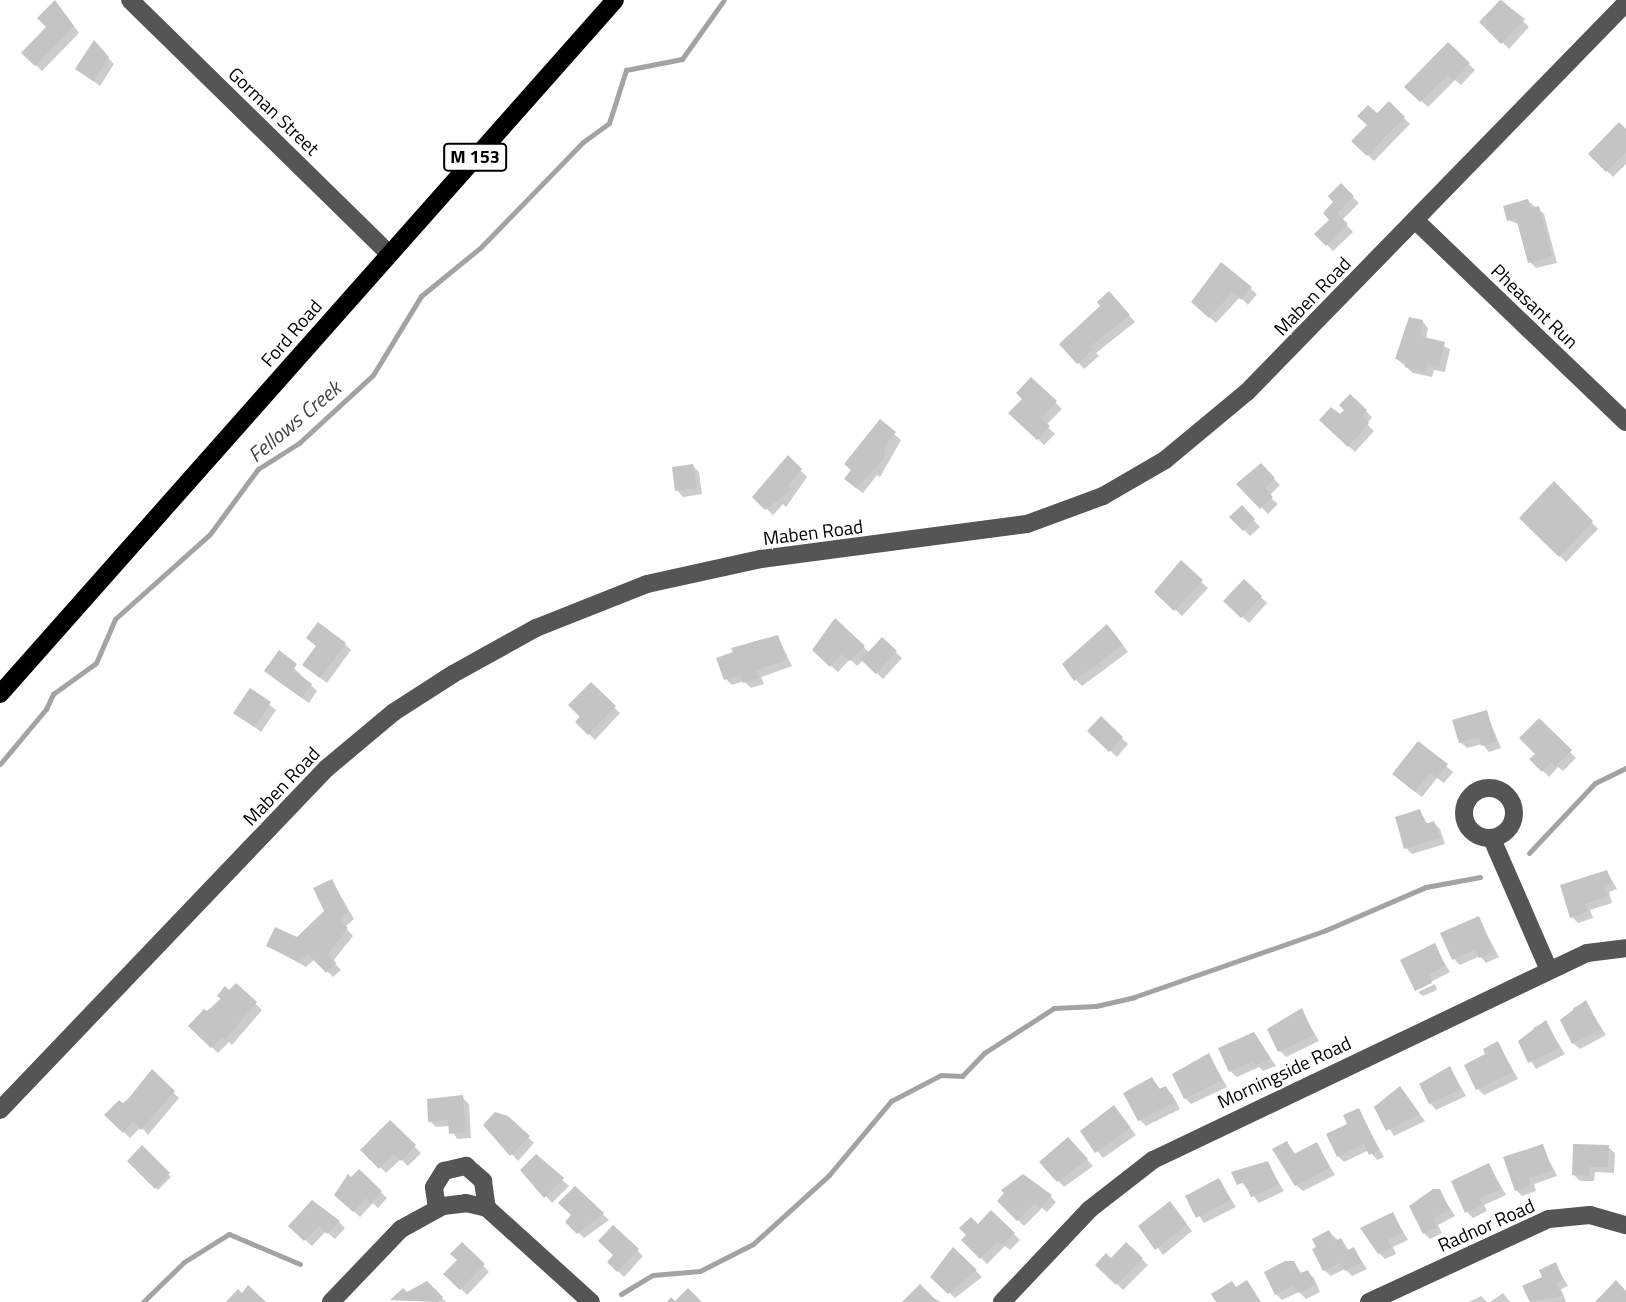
<!DOCTYPE html>
<style>
body{margin:0}
#map{position:relative;width:1626px;height:1302px;overflow:hidden;background:#fff;font-family:"Titillium Web",sans-serif}
div>[style]{position:absolute}
.shadow>*{inset:0;background:#0003}
.stream>*{height:5px;margin:-2.5px;padding:0 2.5px;transform-origin:2.5px;border-radius:2.5px;background:#a3a3a3}
.building>*{inset:0;background:#c4c4c4}
.minor>*{height:18px;margin:-9px;padding:0 9px;transform-origin:9px;border-radius:9px;background:#555}
.minor>.ring{margin:-9px;padding:0;box-sizing:content-box;background:none;border:18px solid #555;border-radius:50%}
.major>*{height:18px;margin:-9px;padding:0 9px;transform-origin:9px;border-radius:9px;background:#000}
span{translate:-50% -50%;white-space:nowrap;text-align:center;line-height:1.15;-webkit-text-stroke:5px #fff;paint-order:stroke}
.shield-label span{padding:2px 5px;background:#fff;border:2px solid;border-radius:5px;-webkit-text-stroke-width:0}
.shield-label{font-size:18px;color:#000;font-weight:700}
.street-label{font-size:19px;color:#000}
.water-label{font-size:21px;color:#444;font-style:italic}
</style>
<div id="map">
<div class="shadow">
<div style="clip-path:polygon(1502px 0,1529px 27px,1509px 49px,1481px 22px)"></div>
<div style="clip-path:polygon(55px 2px,79px 33px,42px 71px,23px 53px,49px 27px)"></div>
<div style="clip-path:polygon(94px 43px,114px 64px,100px 86px,77px 69px)"></div>
<div style="clip-path:polygon(1448px 45px,1475px 70px,1461px 85px,1455px 80px,1428px 107px,1406px 87px)"></div>
<div style="clip-path:polygon(1389px 103px,1410px 124px,1374px 161px,1354px 141px)"></div>
<div style="clip-path:polygon(1626px 131px,1626px 164px,1613px 177px,1590px 154px)"></div>
<div style="clip-path:polygon(1341px 186px,1359px 203px,1342px 220px,1353px 232px,1333px 251px,1317px 234px,1332px 220px)"></div>
<div style="clip-path:polygon(1528px 201px,1544px 214px,1557px 263px,1536px 268px,1530px 262px,1520px 225px,1508px 220px)"></div>
<div style="clip-path:polygon(1221px 265px,1257px 294px,1248px 305px,1240px 297px,1216px 323px,1193px 302px)"></div>
<div style="clip-path:polygon(1109px 294px,1135px 322px,1096px 353px,1099px 356px,1084px 369px,1061px 344px,1103px 306px)"></div>
<div style="clip-path:polygon(1422px 321px,1428px 328px,1426px 339px,1450px 349px,1445px 372px,1434px 370px,1432px 377px,1413px 373px,1397px 359px)"></div>
<div style="clip-path:polygon(1031px 379px,1062px 409px,1046px 425px,1055px 434px,1044px 445px,1011px 413px,1024px 399px)"></div>
<div style="clip-path:polygon(1350px 396px,1372px 417px,1367px 424px,1374px 431px,1355px 452px,1327px 426px,1346px 410px)"></div>
<div style="clip-path:polygon(880px 422px,901px 440px,880px 477px,877px 475px,863px 493px,852px 485px)"></div>
<div style="clip-path:polygon(788px 458px,807px 477px,786px 507px,783px 504px,773px 515px,754px 497px)"></div>
<div style="clip-path:polygon(693px 466px,699px 472px,702px 494px,683px 497px,677px 490px)"></div>
<div style="clip-path:polygon(1261px 466px,1280px 485px,1269px 496px,1278px 504px,1268px 514px,1238px 484px)"></div>
<div style="clip-path:polygon(1554px 483px,1598px 529px,1566px 562px,1521px 518px)"></div>
<div style="clip-path:polygon(1242px 508px,1260px 527px,1250px 536px,1232px 517px)"></div>
<div style="clip-path:polygon(1181px 563px,1208px 588px,1182px 616px,1157px 592px)"></div>
<div style="clip-path:polygon(1244px 581px,1267px 603px,1249px 623px,1225px 601px)"></div>
<div style="clip-path:polygon(835px 621px,870px 653px,882px 640px,902px 658px,883px 679px,863px 660px,857px 666px,850px 659px,838px 672px,814px 650px)"></div>
<div style="clip-path:polygon(1113px 632px,1128px 652px,1082px 686px,1076px 680px)"></div>
<div style="clip-path:polygon(778px 637px,792px 666px,761px 677px,764px 684px,751px 688px,744px 681px,732px 685px,726px 679px,719px 659px,752px 642px)"></div>
<div style="clip-path:polygon(345px 644px,351px 650px,327px 683px,304px 665px,318px 647px)"></div>
<div style="clip-path:polygon(279px 653px,317px 691px,309px 703px,272px 677px)"></div>
<div style="clip-path:polygon(591px 685px,620px 713px,595px 740px,577px 722px)"></div>
<div style="clip-path:polygon(250px 690px,276px 710px,261px 732px,235px 712px)"></div>
<div style="clip-path:polygon(1486px 712px,1501px 748px,1489px 752px,1482px 744px,1467px 748px,1460px 742px)"></div>
<div style="clip-path:polygon(1101px 719px,1128px 744px,1117px 757px,1089px 731px)"></div>
<div style="clip-path:polygon(1539px 721px,1576px 758px,1563px 771px,1558px 767px,1549px 777px,1531px 759px,1537px 754px)"></div>
<div style="clip-path:polygon(1446px 766px,1453px 772px,1444px 783px,1437px 778px,1422px 797px,1400px 780px)"></div>
<div style="clip-path:polygon(1420px 811px,1428px 825px,1434px 823px,1440px 829px,1445px 844px,1412px 854px,1406px 848px)"></div>
<div style="clip-path:polygon(1607px 872px,1617px 889px,1609px 892px,1612px 903px,1590px 910px,1593px 918px,1578px 923px,1572px 917px)"></div>
<div style="clip-path:polygon(332px 881px,354px 919px,345px 927px,353px 936px,333px 961px,341px 970px,333px 977px,315px 959px,306px 967px,268px 946px,297px 939px,326px 911px)"></div>
<div style="clip-path:polygon(1478px 918px,1499px 957px,1486px 963px,1480px 956px,1460px 965px,1454px 959px)"></div>
<div style="clip-path:polygon(1434px 946px,1450px 972px,1417px 989px)"></div>
<div style="clip-path:polygon(1435px 984px,1437px 990px,1423px 996px,1418px 992px)"></div>
<div style="clip-path:polygon(236px 985px,262px 1010px,232px 1045px,229px 1042px,218px 1053px,190px 1026px)"></div>
<div style="clip-path:polygon(1585px 1002px,1606px 1035px,1580px 1049px,1573px 1043px,1573px 1008px)"></div>
<div style="clip-path:polygon(1301px 1010px,1319px 1041px,1286px 1057px,1280px 1051px)"></div>
<div style="clip-path:polygon(1545px 1022px,1565px 1054px,1536px 1069px,1520px 1042px,1536px 1034px,1533px 1028px)"></div>
<div style="clip-path:polygon(1254px 1034px,1276px 1066px,1263px 1071px,1259px 1067px,1237px 1077px,1230px 1071px)"></div>
<div style="clip-path:polygon(1498px 1043px,1518px 1079px,1484px 1095px,1478px 1089px,1488px 1055px)"></div>
<div style="clip-path:polygon(1209px 1055px,1227px 1087px,1191px 1104px,1185px 1098px)"></div>
<div style="clip-path:polygon(1450px 1068px,1466px 1096px,1436px 1110px,1430px 1103px)"></div>
<div style="clip-path:polygon(152px 1072px,179px 1098px,148px 1135px,141px 1127px,130px 1138px,107px 1115px,141px 1089px)"></div>
<div style="clip-path:polygon(1152px 1079px,1161px 1090px,1165px 1088px,1172px 1094px,1180px 1109px,1146px 1126px,1140px 1120px)"></div>
<div style="clip-path:polygon(1400px 1088px,1425px 1121px,1394px 1136px,1376px 1107px)"></div>
<div style="clip-path:polygon(462px 1097px,469px 1104px,471px 1138px,457px 1139px,450px 1126px,436px 1127px,430px 1121px)"></div>
<div style="clip-path:polygon(1114px 1107px,1136px 1135px,1103px 1158px,1082px 1132px)"></div>
<div style="clip-path:polygon(1358px 1110px,1384px 1157px,1377px 1160px,1369px 1150px,1344px 1162px,1338px 1156px)"></div>
<div style="clip-path:polygon(390px 1122px,421px 1153px,408px 1166px,401px 1159px,386px 1173px,363px 1150px)"></div>
<div style="clip-path:polygon(485px 1125px,528px 1137px,534px 1143px,518px 1161px)"></div>
<div style="clip-path:polygon(1287px 1143px,1296px 1155px,1317px 1144px,1335px 1175px,1303px 1191px,1296px 1185px)"></div>
<div style="clip-path:polygon(1074px 1145px,1093px 1166px,1064px 1187px,1042px 1163px)"></div>
<div style="clip-path:polygon(1542px 1146px,1557px 1176px,1534px 1184px,1536px 1191px,1522px 1196px,1516px 1190px)"></div>
<div style="clip-path:polygon(1608px 1147px,1615px 1153px,1614px 1173px,1595px 1172px,1594px 1181px,1580px 1181px,1574px 1175px)"></div>
<div style="clip-path:polygon(142px 1148px,171px 1177px,158px 1190px,129px 1161px)"></div>
<div style="clip-path:polygon(536px 1156px,569px 1186px,552px 1203px,522px 1170px)"></div>
<div style="clip-path:polygon(1267px 1163px,1284px 1191px,1259px 1203px,1234px 1173px)"></div>
<div style="clip-path:polygon(1489px 1165px,1506px 1195px,1484px 1205px,1487px 1211px,1473px 1218px,1467px 1212px)"></div>
<div style="clip-path:polygon(359px 1172px,387px 1198px,378px 1208px,373px 1203px,360px 1217px,337px 1195px)"></div>
<div style="clip-path:polygon(1219px 1180px,1236px 1207px,1204px 1223px,1187px 1197px)"></div>
<div style="clip-path:polygon(575px 1188px,609px 1220px,584px 1238px,567px 1222px,573px 1215px)"></div>
<div style="clip-path:polygon(1439px 1191px,1455px 1216px,1438px 1225px,1442px 1233px,1430px 1239px,1424px 1233px)"></div>
<div style="clip-path:polygon(1006px 1193px,1050px 1196px,1056px 1202px,1047px 1212px,1042px 1208px,1024px 1226px,999px 1201px)"></div>
<div style="clip-path:polygon(1170px 1203px,1192px 1231px,1163px 1255px,1141px 1226px)"></div>
<div style="clip-path:polygon(991px 1212px,1020px 1240px,1010px 1250px,1005px 1246px,987px 1264px,963px 1240px)"></div>
<div style="clip-path:polygon(1393px 1214px,1408px 1240px,1393px 1247px,1396px 1254px,1385px 1259px,1379px 1253px)"></div>
<div style="clip-path:polygon(339px 1222px,345px 1228px,335px 1239px,326px 1231px,312px 1246px,290px 1226px)"></div>
<div style="clip-path:polygon(613px 1227px,643px 1256px,624px 1277px,609px 1262px,615px 1256px)"></div>
<div style="clip-path:polygon(1329px 1232px,1350px 1251px,1354px 1249px,1367px 1269px,1352px 1276px,1345px 1269px,1331px 1276px,1324px 1270px)"></div>
<div style="clip-path:polygon(462px 1244px,489px 1272px,467px 1295px,446px 1274px,459px 1260px)"></div>
<div style="clip-path:polygon(1126px 1244px,1148px 1265px,1123px 1290px,1098px 1265px,1111px 1260px)"></div>
<div style="clip-path:polygon(953px 1249px,982px 1277px,955px 1298px,933px 1277px)"></div>
<div style="clip-path:polygon(1293px 1263px,1302px 1274px,1308px 1272px,1314px 1278px,1320px 1292px,1306px 1299px,1299px 1292px,1282px 1300px,1276px 1294px)"></div>
<div style="clip-path:polygon(1555px 1264px,1568px 1286px,1561px 1289px,1566px 1302px,1532px 1302px,1525px 1286px,1544px 1278px)"></div>
<div style="clip-path:polygon(427px 1283px,446px 1302px,393px 1300px,403px 1291px,407px 1295px)"></div>
<div style="clip-path:polygon(1503px 1293px,1510px 1302px,1490px 1302px)"></div>
<div style="clip-path:polygon(1481px 1296px,1487px 1302px,1469px 1302px)"></div>
</div>
<div class="stream">
<div style="left:0;top:764px;width:72px;rotate:-50.1deg"></div>
<div style="left:46px;top:709px;width:17px;rotate:-65deg"></div>
<div style="left:53px;top:694px;width:53px;rotate:-35.8deg"></div>
<div style="left:96px;top:663px;width:48px;rotate:-66.6deg"></div>
<div style="left:115px;top:619px;width:127px;rotate:-41.8deg"></div>
<div style="left:210px;top:534px;width:81px;rotate:-53.6deg"></div>
<div style="left:258px;top:469px;width:49px;rotate:-32.4deg"></div>
<div style="left:299px;top:443px;width:100px;rotate:-42.6deg"></div>
<div style="left:373px;top:375px;width:92px;rotate:-58.7deg"></div>
<div style="left:421px;top:296px;width:77px;rotate:-39.2deg"></div>
<div style="left:481px;top:247px;width:146px;rotate:-45.8deg"></div>
<div style="left:583px;top:142px;width:32px;rotate:-36deg"></div>
<div style="left:609px;top:123px;width:56px;rotate:-72.2deg"></div>
<div style="left:626px;top:70px;width:57px;rotate:-11.1deg"></div>
<div style="left:682px;top:59px;width:72px;rotate:-54.6deg"></div>
<div style="left:1529px;top:853px;width:96px;rotate:-46.7deg"></div>
<div style="left:1595px;top:783px;width:34px;rotate:-26deg"></div>
<div style="left:621px;top:1294px;width:37px;rotate:-31deg"></div>
<div style="left:653px;top:1275px;width:47px;rotate:-4.9deg"></div>
<div style="left:700px;top:1271px;width:59px;rotate:-27deg"></div>
<div style="left:753px;top:1244px;width:103px;rotate:-42.2deg"></div>
<div style="left:829px;top:1175px;width:97px;rotate:-50deg"></div>
<div style="left:891px;top:1101px;width:56px;rotate:-27.5deg"></div>
<div style="left:941px;top:1075px;width:21px;rotate:3deg"></div>
<div style="left:962px;top:1076px;width:32px;rotate:-46deg"></div>
<div style="left:984px;top:1053px;width:83px;rotate:-32.7deg"></div>
<div style="left:1054px;top:1008px;width:42px;rotate:-2.7deg"></div>
<div style="left:1096px;top:1006px;width:39px;rotate:-13deg"></div>
<div style="left:1134px;top:997px;width:203px;rotate:-19.2deg"></div>
<div style="left:1326px;top:930px;width:109px;rotate:-23.3deg"></div>
<div style="left:1426px;top:887px;width:55px;rotate:-10.5deg"></div>
<div style="left:143px;top:1302px;width:57px;rotate:-44.3deg"></div>
<div style="left:184px;top:1262px;width:53px;rotate:-31.9deg"></div>
<div style="left:229px;top:1234px;width:77px;rotate:22.9deg"></div>
</div>
<div class="building">
<div style="clip-path:polygon(55px 0,74px 26px,35px 66px,21px 53px,46px 27px,37px 18px)"></div>
<div style="clip-path:polygon(1500px 0,1525px 19px,1501px 44px,1479px 22px)"></div>
<div style="clip-path:polygon(94px 40px,109px 57px,93px 81px,75px 69px)"></div>
<div style="clip-path:polygon(1448px 42px,1470px 63px,1454px 80px,1448px 75px,1420px 102px,1404px 87px)"></div>
<div style="clip-path:polygon(1389px 101px,1405px 117px,1367px 156px,1351px 141px,1367px 125px,1357px 116px,1368px 105px,1377px 113px)"></div>
<div style="clip-path:polygon(1619px 122px,1626px 129px,1626px 152px,1606px 172px,1588px 154px)"></div>
<div style="clip-path:polygon(1341px 183px,1354px 196px,1337px 213px,1348px 224px,1326px 246px,1314px 234px,1329px 220px,1323px 213px,1333px 202px,1328px 196px)"></div>
<div style="clip-path:polygon(1528px 199px,1531px 208px,1539px 206px,1552px 257px,1528px 263px,1516px 218px,1507px 221px,1503px 206px)"></div>
<div style="clip-path:polygon(1221px 262px,1252px 287px,1241px 300px,1233px 292px,1209px 318px,1191px 302px)"></div>
<div style="clip-path:polygon(1109px 291px,1130px 315px,1091px 346px,1094px 349px,1077px 364px,1059px 344px,1100px 306px,1097px 302px)"></div>
<div style="clip-path:polygon(1409px 317px,1423px 320px,1420px 336px,1445px 342px,1439px 367px,1428px 364px,1426px 372px,1405px 367px,1406px 362px,1395px 359px)"></div>
<div style="clip-path:polygon(1031px 377px,1057px 401px,1041px 418px,1050px 426px,1037px 440px,1008px 413px,1022px 399px,1016px 393px)"></div>
<div style="clip-path:polygon(1350px 394px,1367px 410px,1362px 416px,1369px 423px,1348px 447px,1319px 420px,1331px 407px,1340px 414px,1344px 410px,1339px 405px)"></div>
<div style="clip-path:polygon(880px 419px,896px 432px,885px 446px,884px 459px,856px 488px,844px 479px,851px 470px,844px 464px)"></div>
<div style="clip-path:polygon(788px 455px,802px 469px,787px 486px,791px 490px,765px 510px,752px 497px)"></div>
<div style="clip-path:polygon(1261px 463px,1275px 478px,1265px 488px,1273px 497px,1260px 509px,1236px 484px)"></div>
<div style="clip-path:polygon(693px 464px,697px 488px,675px 491px,672px 467px)"></div>
<div style="clip-path:polygon(1554px 481px,1593px 521px,1559px 557px,1519px 518px)"></div>
<div style="clip-path:polygon(1242px 505px,1255px 519px,1243px 531px,1229px 517px)"></div>
<div style="clip-path:polygon(1181px 560px,1203px 580px,1174px 611px,1154px 592px)"></div>
<div style="clip-path:polygon(1244px 579px,1262px 596px,1241px 618px,1223px 601px)"></div>
<div style="clip-path:polygon(835px 618px,865px 646px,850px 661px,842px 654px,830px 667px,812px 650px)"></div>
<div style="clip-path:polygon(318px 622px,346px 643px,320px 678px,302px 665px,316px 646px,306px 638px)"></div>
<div style="clip-path:polygon(1107px 624px,1123px 645px,1074px 681px,1062px 664px)"></div>
<div style="clip-path:polygon(778px 635px,787px 660px,756px 670px,759px 678px,743px 683px,740px 675px,724px 680px,716px 658px,733px 652px,731px 648px)"></div>
<div style="clip-path:polygon(882px 637px,897px 651px,876px 674px,861px 660px)"></div>
<div style="clip-path:polygon(279px 650px,297px 664px,293px 670px,312px 684px,302px 698px,264px 671px)"></div>
<div style="clip-path:polygon(591px 682px,616px 706px,588px 735px,575px 722px,580px 717px,568px 705px)"></div>
<div style="clip-path:polygon(250px 688px,271px 702px,254px 727px,233px 713px)"></div>
<div style="clip-path:polygon(1487px 710px,1496px 742px,1481px 746px,1479px 737px,1459px 743px,1452px 720px)"></div>
<div style="clip-path:polygon(1101px 716px,1123px 737px,1109px 752px,1087px 731px)"></div>
<div style="clip-path:polygon(1539px 718px,1572px 750px,1555px 767px,1551px 762px,1542px 772px,1529px 759px,1535px 754px,1519px 738px)"></div>
<div style="clip-path:polygon(1418px 741px,1448px 764px,1437px 778px,1430px 773px,1415px 792px,1392px 774px)"></div>
<div style="clip-path:polygon(1420px 809px,1425px 824px,1434px 821px,1440px 838px,1404px 849px,1395px 817px)"></div>
<div style="clip-path:polygon(1607px 870px,1612px 883px,1604px 886px,1607px 897px,1585px 904px,1588px 912px,1570px 918px,1560px 885px)"></div>
<div style="clip-path:polygon(332px 879px,348px 912px,340px 920px,348px 928px,328px 954px,336px 963px,326px 973px,308px 954px,299px 962px,266px 946px,275px 927px,297px 937px,324px 911px,313px 888px)"></div>
<div style="clip-path:polygon(1479px 916px,1494px 951px,1479px 958px,1475px 950px,1452px 960px,1440px 933px)"></div>
<div style="clip-path:polygon(1435px 943px,1445px 965px,1429px 975px,1432px 983px,1415px 991px,1400px 960px)"></div>
<div style="clip-path:polygon(236px 983px,257px 1002px,225px 1040px,222px 1037px,211px 1048px,188px 1026px,204px 1009px,207px 1011px,216px 1005px,221px 999px,217px 996px,225px 986px,229px 990px)"></div>
<div style="clip-path:polygon(1586px 1000px,1601px 1029px,1572px 1044px,1560px 1020px)"></div>
<div style="clip-path:polygon(1302px 1008px,1314px 1035px,1278px 1052px,1267px 1029px)"></div>
<div style="clip-path:polygon(1546px 1020px,1560px 1048px,1528px 1063px,1518px 1041px)"></div>
<div style="clip-path:polygon(1254px 1032px,1271px 1059px,1255px 1066px,1253px 1061px,1229px 1072px,1218px 1048px)"></div>
<div style="clip-path:polygon(1498px 1041px,1513px 1072px,1476px 1090px,1464px 1065px,1485px 1054px,1483px 1049px)"></div>
<div style="clip-path:polygon(1209px 1053px,1222px 1080px,1184px 1099px,1172px 1074px)"></div>
<div style="clip-path:polygon(1450px 1066px,1461px 1089px,1429px 1104px,1419px 1084px)"></div>
<div style="clip-path:polygon(152px 1069px,175px 1091px,141px 1130px,133px 1122px,123px 1133px,104px 1115px,119px 1100px,124px 1104px)"></div>
<div style="clip-path:polygon(1152px 1077px,1159px 1089px,1166px 1086px,1175px 1103px,1138px 1121px,1123px 1093px)"></div>
<div style="clip-path:polygon(1400px 1086px,1420px 1114px,1386px 1131px,1374px 1107px)"></div>
<div style="clip-path:polygon(463px 1095px,466px 1132px,449px 1134px,448px 1120px,428px 1122px,427px 1099px)"></div>
<div style="clip-path:polygon(1114px 1105px,1131px 1128px,1095px 1153px,1080px 1131px)"></div>
<div style="clip-path:polygon(1359px 1108px,1379px 1150px,1369px 1155px,1364px 1144px,1337px 1157px,1326px 1134px,1347px 1124px,1343px 1115px)"></div>
<div style="clip-path:polygon(495px 1112px,508px 1116px,530px 1136px,510px 1156px,483px 1125px)"></div>
<div style="clip-path:polygon(390px 1120px,416px 1145px,401px 1161px,393px 1154px,379px 1169px,360px 1150px)"></div>
<div style="clip-path:polygon(1068px 1137px,1088px 1159px,1057px 1182px,1039px 1162px)"></div>
<div style="clip-path:polygon(1287px 1141px,1294px 1154px,1317px 1142px,1330px 1168px,1295px 1186px,1272px 1149px)"></div>
<div style="clip-path:polygon(1543px 1144px,1552px 1170px,1529px 1178px,1531px 1185px,1515px 1191px,1503px 1157px)"></div>
<div style="clip-path:polygon(1573px 1144px,1609px 1145px,1608px 1167px,1589px 1167px,1589px 1176px,1572px 1175px)"></div>
<div style="clip-path:polygon(142px 1145px,170px 1173px,155px 1189px,127px 1161px)"></div>
<div style="clip-path:polygon(536px 1154px,564px 1178px,544px 1198px,520px 1170px)"></div>
<div style="clip-path:polygon(1268px 1161px,1279px 1185px,1251px 1197px,1244px 1182px,1237px 1185px,1231px 1172px)"></div>
<div style="clip-path:polygon(1489px 1163px,1501px 1189px,1480px 1198px,1482px 1205px,1465px 1213px,1451px 1181px)"></div>
<div style="clip-path:polygon(359px 1169px,382px 1191px,371px 1203px,366px 1198px,353px 1212px,334px 1195px,348px 1174px,351px 1177px)"></div>
<div style="clip-path:polygon(1023px 1174px,1052px 1195px,1040px 1208px,1035px 1203px,1017px 1221px,997px 1201px,1004px 1193px,1001px 1190px)"></div>
<div style="clip-path:polygon(1219px 1178px,1231px 1200px,1196px 1218px,1185px 1196px)"></div>
<div style="clip-path:polygon(575px 1186px,604px 1213px,577px 1234px,565px 1222px,571px 1215px,558px 1203px)"></div>
<div style="clip-path:polygon(1433px 1189px,1440px 1189px,1450px 1210px,1433px 1218px,1437px 1227px,1423px 1234px,1409px 1206px)"></div>
<div style="clip-path:polygon(312px 1200px,340px 1221px,327px 1234px,319px 1226px,304px 1241px,288px 1226px)"></div>
<div style="clip-path:polygon(1170px 1201px,1187px 1224px,1155px 1250px,1138px 1226px)"></div>
<div style="clip-path:polygon(991px 1210px,1015px 1233px,1003px 1245px,998px 1241px,980px 1259px,961px 1240px,966px 1235px,959px 1228px,971px 1217px,978px 1224px)"></div>
<div style="clip-path:polygon(1393px 1212px,1403px 1233px,1388px 1240px,1391px 1248px,1378px 1254px,1360px 1228px)"></div>
<div style="clip-path:polygon(613px 1225px,639px 1249px,617px 1272px,607px 1262px,613px 1255px,598px 1241px)"></div>
<div style="clip-path:polygon(1329px 1230px,1335px 1241px,1341px 1238px,1348px 1250px,1354px 1247px,1362px 1263px,1345px 1271px,1341px 1263px,1323px 1271px,1312px 1249px,1316px 1247px,1312px 1239px)"></div>
<div style="clip-path:polygon(462px 1242px,485px 1264px,460px 1290px,443px 1274px,457px 1260px,450px 1254px)"></div>
<div style="clip-path:polygon(1126px 1242px,1143px 1258px,1116px 1285px,1095px 1265px,1106px 1253px,1111px 1258px)"></div>
<div style="clip-path:polygon(953px 1247px,977px 1270px,948px 1294px,930px 1277px)"></div>
<div style="clip-path:polygon(1285px 1261px,1294px 1261px,1300px 1273px,1308px 1270px,1315px 1285px,1298px 1293px,1294px 1285px,1275px 1295px,1264px 1272px)"></div>
<div style="clip-path:polygon(1556px 1262px,1563px 1279px,1556px 1283px,1562px 1296px,1530px 1302px,1522px 1286px,1542px 1277px,1539px 1270px)"></div>
<div style="clip-path:polygon(1247px 1280px,1261px 1302px,1216px 1302px,1211px 1294px,1232px 1281px,1236px 1287px)"></div>
<div style="clip-path:polygon(1616px 1280px,1626px 1291px,1626px 1302px,1595px 1302px)"></div>
<div style="clip-path:polygon(427px 1281px,443px 1297px,438px 1302px,390px 1300px,403px 1288px,407px 1292px)"></div>
<div style="clip-path:polygon(920px 1284px,935px 1299px,941px 1302px,902px 1302px)"></div>
<div style="clip-path:polygon(248px 1285px,266px 1302px,226px 1302px,238px 1289px,242px 1293px)"></div>
<div style="clip-path:polygon(688px 1288px,702px 1302px,667px 1302px,671px 1297px,675px 1301px)"></div>
</div>
<div class="minor">
<div style="left:130px;top:0;width:361px;rotate:44.4deg"></div>
<div style="left:1415px;top:220px;width:292px;rotate:43.8deg"></div>
<div class="ring" style="left:1464px;top:788px;width:32px;height:32px"></div>
<div style="left:1492px;top:839px;width:143px;rotate:66.5deg"></div>
<div style="left:0;top:1110px;width:473px;rotate:-46.3deg"></div>
<div style="left:327px;top:768px;width:87px;rotate:-39.9deg"></div>
<div style="left:394px;top:712px;width:70px;rotate:-32.8deg"></div>
<div style="left:453px;top:674px;width:95px;rotate:-29deg"></div>
<div style="left:536px;top:628px;width:119px;rotate:-21.6deg"></div>
<div style="left:647px;top:584px;width:117px;rotate:-12.4deg"></div>
<div style="left:761px;top:559px;width:268px;rotate:-7.5deg"></div>
<div style="left:1027px;top:524px;width:81px;rotate:-20.2deg"></div>
<div style="left:1103px;top:496px;width:72px;rotate:-30.1deg"></div>
<div style="left:1165px;top:460px;width:107px;rotate:-39.7deg"></div>
<div style="left:1247px;top:392px;width:543px;rotate:-45.75deg"></div>
<div style="left:437px;top:1209px;width:22px;rotate:-98deg"></div>
<div style="left:434px;top:1187px;width:19px;rotate:-58deg"></div>
<div style="left:444px;top:1171px;width:23px;rotate:-13deg"></div>
<div style="left:466px;top:1166px;width:23px;rotate:41deg"></div>
<div style="left:483px;top:1181px;width:27px;rotate:82deg"></div>
<div style="left:331px;top:1302px;width:101px;rotate:-46.2deg"></div>
<div style="left:401px;top:1229px;width:48px;rotate:-28.7deg"></div>
<div style="left:443px;top:1206px;width:23px;rotate:-7deg"></div>
<div style="left:466px;top:1203px;width:22px;rotate:13deg"></div>
<div style="left:487px;top:1208px;width:140px;rotate:42.1deg"></div>
<div style="left:1002px;top:1302px;width:128px;rotate:-46.6deg"></div>
<div style="left:1090px;top:1209px;width:80px;rotate:-37.9deg"></div>
<div style="left:1153px;top:1160px;width:481px;rotate:-25.5deg"></div>
<div style="left:1587px;top:953px;width:39px;rotate:-7deg"></div>
<div style="left:1369px;top:1302px;width:198px;rotate:-24.8deg"></div>
<div style="left:1549px;top:1219px;width:41px;rotate:-5.6deg"></div>
<div style="left:1590px;top:1215px;width:37px;rotate:16deg"></div>
</div>
<div class="major">
<div style="left:0;top:694px;width:927px;rotate:-48.45deg"></div>
</div>
<div class="shield-label">
<span style="left:475px;top:157px">M 153</span>
</div>
<div class="street-label">
<span style="left:274px;top:111px;rotate:44deg">Gorman Street</span>
<span style="left:1312px;top:296px;rotate:-46deg">Maben Road</span>
<span style="left:1535px;top:306px;rotate:44deg">Pheasant Run</span>
<span style="left:291px;top:333px;rotate:-49deg">Ford Road</span>
<span style="left:813px;top:532px;rotate:-7deg">Maben Road</span>
<span style="left:281px;top:786px;rotate:-46deg">Maben Road</span>
<span style="left:1284px;top:1072px;rotate:-25deg">Morningside Road</span>
<span style="left:1486px;top:1225px;rotate:-24deg">Radnor Road</span>
</div>
<div class="water-label">
<span style="left:294px;top:421px;rotate:-40deg">Fellows Creek</span>
</div>
</div>
